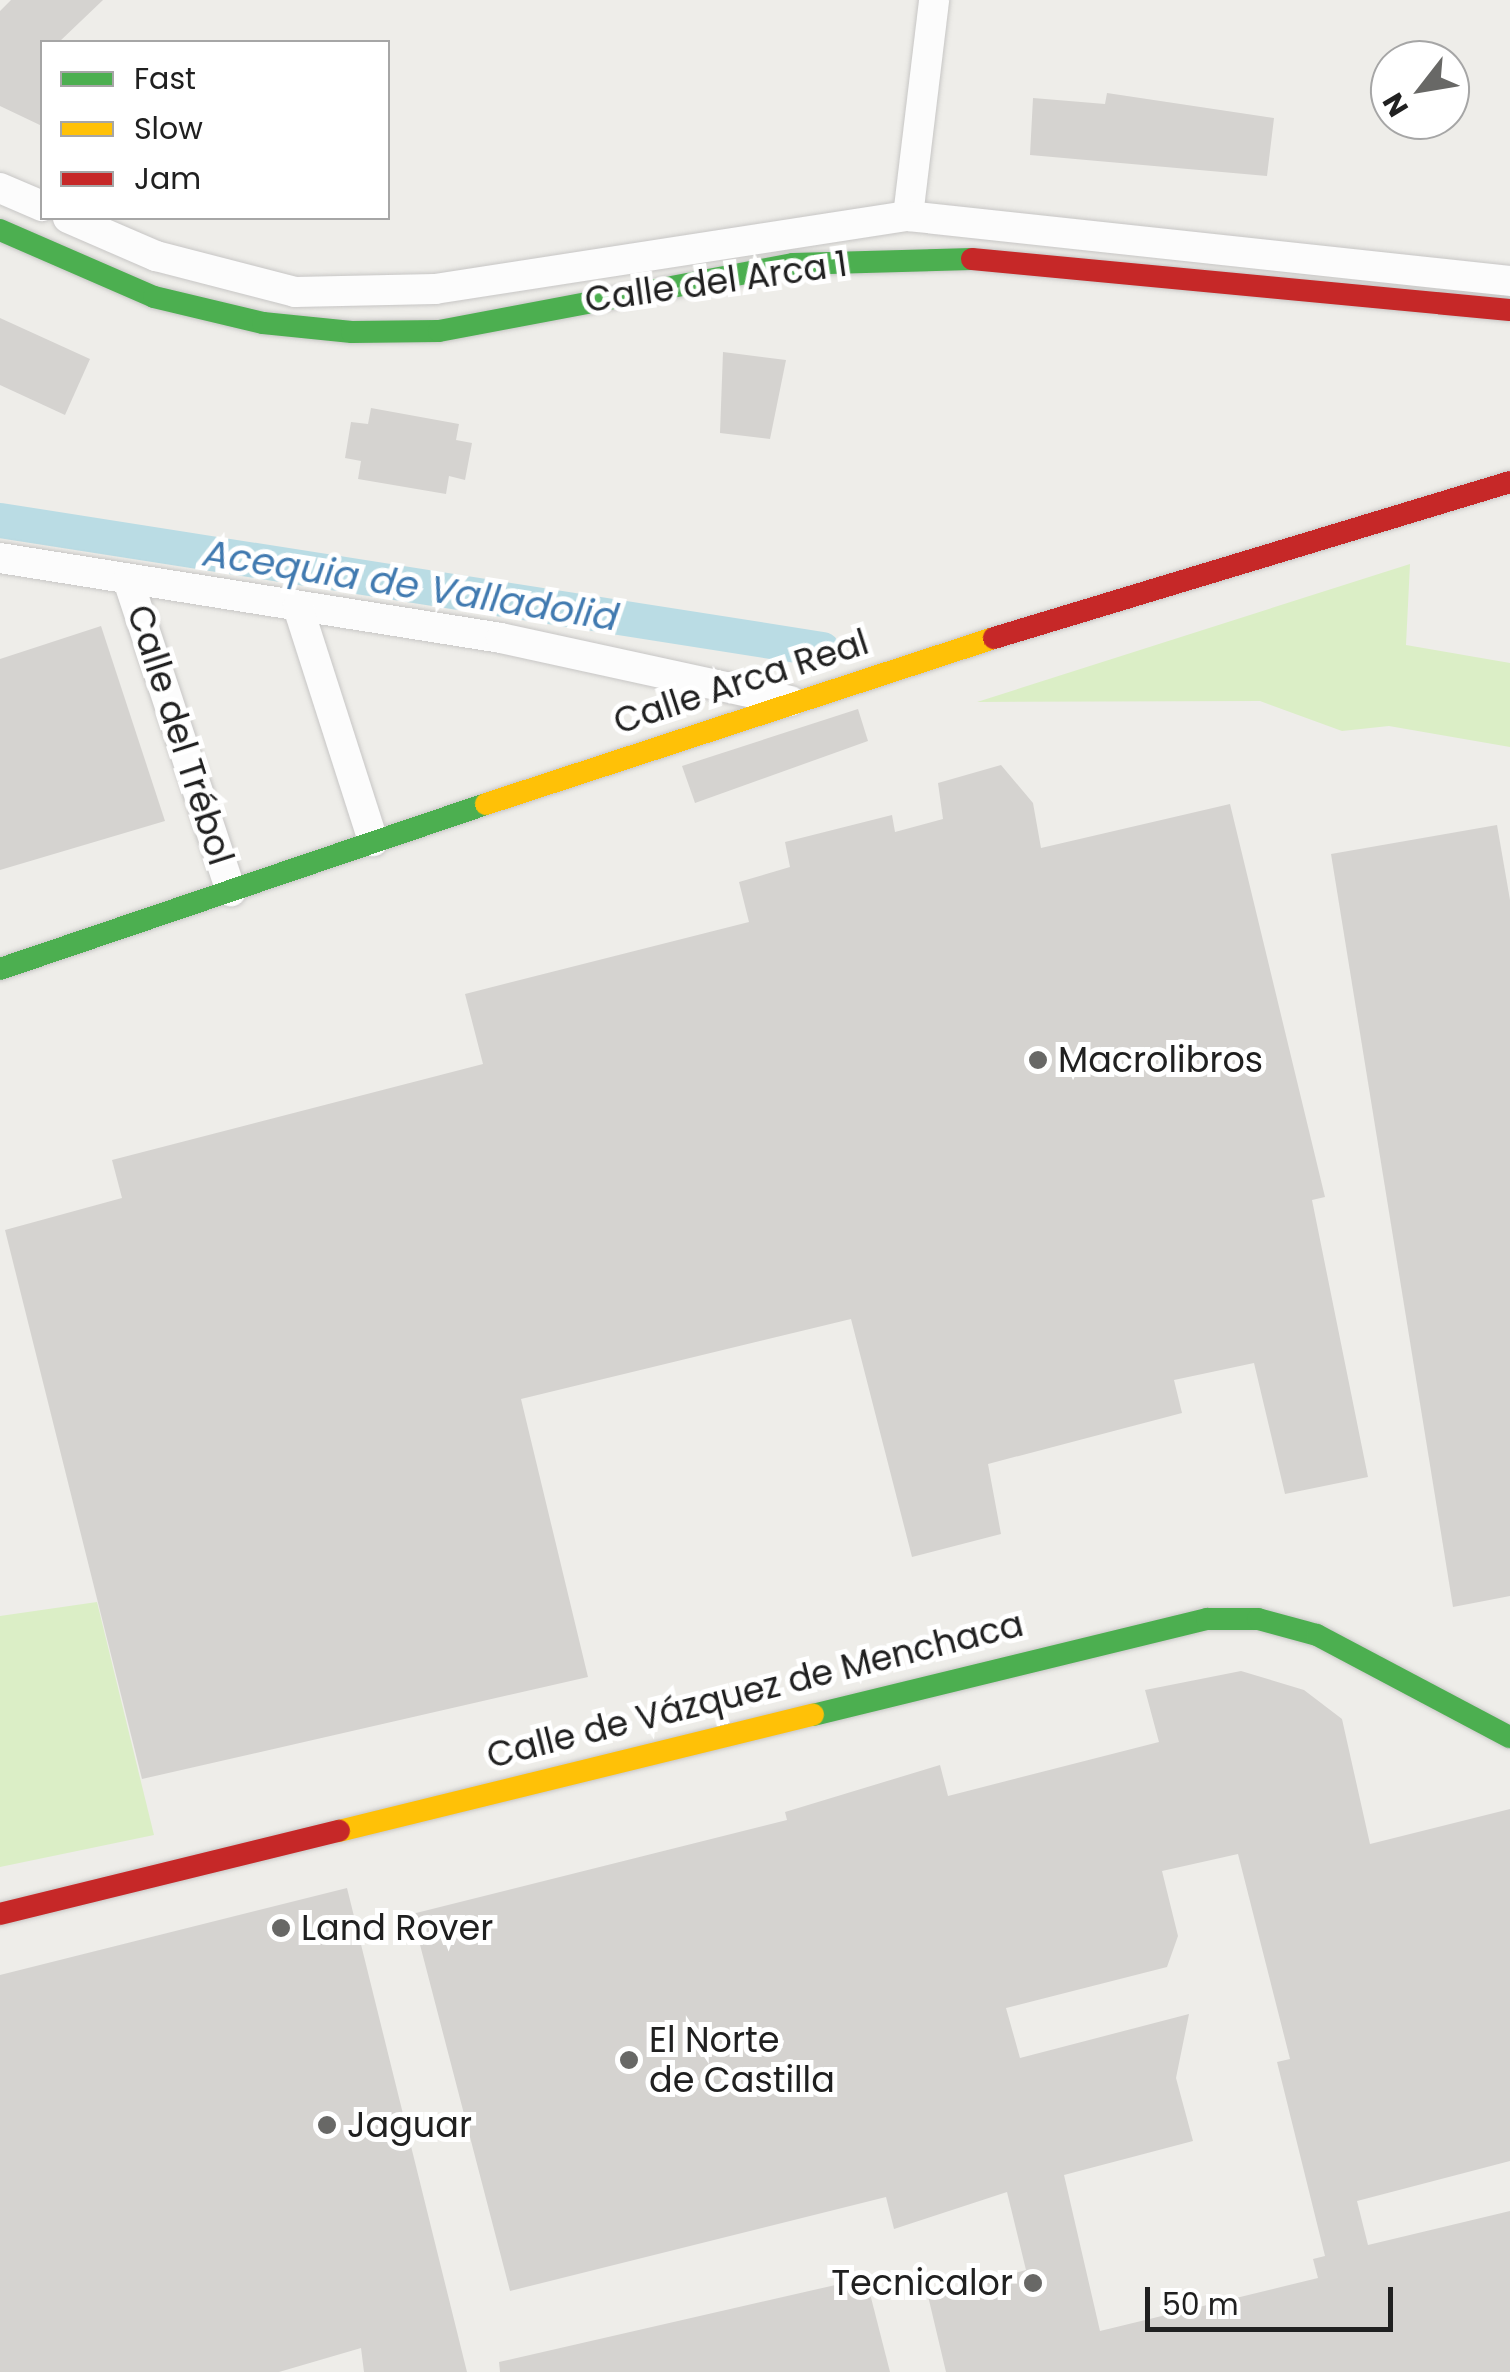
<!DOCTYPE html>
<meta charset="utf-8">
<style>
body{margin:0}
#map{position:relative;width:1510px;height:2372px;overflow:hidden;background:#eeede9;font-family:Poppins,sans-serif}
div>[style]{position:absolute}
.grass>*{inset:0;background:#dbeec6}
.canal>*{height:35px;margin:-17.5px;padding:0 17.5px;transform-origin:17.5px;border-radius:17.5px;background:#badce4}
.building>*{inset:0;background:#d5d3d0}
.roads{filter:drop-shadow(0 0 2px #c7c6c5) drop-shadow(0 0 2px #c7c6c5)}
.street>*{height:30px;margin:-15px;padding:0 15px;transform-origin:15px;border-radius:15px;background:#fcfcfc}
.fast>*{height:22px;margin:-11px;padding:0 11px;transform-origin:11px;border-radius:11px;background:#4caf50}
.slow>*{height:22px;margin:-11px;padding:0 11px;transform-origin:11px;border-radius:11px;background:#ffc107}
.jam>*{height:22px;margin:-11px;padding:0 11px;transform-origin:11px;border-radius:11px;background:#c62828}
.dots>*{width:28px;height:28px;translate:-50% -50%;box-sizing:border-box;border:5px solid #fff;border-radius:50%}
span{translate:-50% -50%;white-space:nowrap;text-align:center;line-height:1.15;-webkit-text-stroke:10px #fff;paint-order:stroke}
.street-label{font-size:35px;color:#202020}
.poi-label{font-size:35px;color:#202020}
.left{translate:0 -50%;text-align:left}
.right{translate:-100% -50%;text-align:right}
.water-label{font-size:38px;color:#417ab0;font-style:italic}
.legend{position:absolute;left:40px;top:40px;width:350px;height:180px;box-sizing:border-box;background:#fff;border:2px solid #a6a6a6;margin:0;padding:12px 18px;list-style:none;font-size:30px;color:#202020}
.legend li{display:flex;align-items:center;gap:20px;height:50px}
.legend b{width:50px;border:2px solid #a6a6a6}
.north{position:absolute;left:1370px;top:40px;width:100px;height:100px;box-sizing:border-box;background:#fff;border:2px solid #a6a6a6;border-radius:50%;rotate:239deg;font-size:28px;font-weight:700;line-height:40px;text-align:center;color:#202020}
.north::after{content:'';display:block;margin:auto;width:35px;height:45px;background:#686866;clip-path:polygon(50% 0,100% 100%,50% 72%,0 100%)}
.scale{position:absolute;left:1145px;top:2287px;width:248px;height:45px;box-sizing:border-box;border:5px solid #202020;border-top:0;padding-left:12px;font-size:30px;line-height:35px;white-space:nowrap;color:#202020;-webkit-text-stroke:8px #fff;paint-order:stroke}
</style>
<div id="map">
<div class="grass">
<div style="clip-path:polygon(1410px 564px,1406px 645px,1510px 663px,1510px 747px,1389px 726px,1342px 731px,1260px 701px,977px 702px)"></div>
<div style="clip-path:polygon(97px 1602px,154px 1835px,0 1867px,0 1616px)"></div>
</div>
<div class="canal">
<div style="left:0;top:520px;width:832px;rotate:8.92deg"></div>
</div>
<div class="building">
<div style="clip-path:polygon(11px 0,103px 0,59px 42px,42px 42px,42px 126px,0 106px,0 11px)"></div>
<div style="clip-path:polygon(1107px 93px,1274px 118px,1267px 176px,1030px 155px,1033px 98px,1105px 104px)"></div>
<div style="clip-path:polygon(0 318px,90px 359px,65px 415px,0 385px)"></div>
<div style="clip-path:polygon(723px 352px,786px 360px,770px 439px,720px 433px)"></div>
<div style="clip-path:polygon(371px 408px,459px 424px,456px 440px,472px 443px,465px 480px,449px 476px,446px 494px,358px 479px,361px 461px,345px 458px,351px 422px,368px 424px)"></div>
<div style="clip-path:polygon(101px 626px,165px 821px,0 870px,0 659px)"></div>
<div style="clip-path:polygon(858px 709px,868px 741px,695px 803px,682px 766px)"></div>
<div style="clip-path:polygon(1001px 765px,1033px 803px,1041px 848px,1230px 804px,1325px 1197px,1312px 1200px,1368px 1477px,1285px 1494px,1254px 1363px,1174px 1380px,1182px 1413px,988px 1464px,1001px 1534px,912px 1557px,851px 1319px,521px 1399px,588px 1677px,142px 1779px,5px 1230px,122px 1198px,112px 1160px,483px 1064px,465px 994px,749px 922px,739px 882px,790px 867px,785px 842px,892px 815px,895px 832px,943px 819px,938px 783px)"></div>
<div style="clip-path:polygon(1497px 825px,1510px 900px,1510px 1596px,1453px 1607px,1331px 854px)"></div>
<div style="clip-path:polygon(evenodd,1241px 1671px,1304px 1690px,1342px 1719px,1370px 1844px,1510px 1809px,1510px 2161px,1357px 2201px,1368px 2245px,1510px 2211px,1510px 2372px,946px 2372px,928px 2296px,1026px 2270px,1007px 2192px,894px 2229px,886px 2197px,510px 2291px,412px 1914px,787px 1820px,785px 1812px,940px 1765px,948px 1796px,1159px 1742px,1145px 1690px,1241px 1671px,1238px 1854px,1290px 2059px,1277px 2062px,1325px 2256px,1313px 2259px,1318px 2278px,1100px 2331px,1064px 2175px,1193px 2141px,1176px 2078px,1189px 2014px,1020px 2058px,1006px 2008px,1167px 1967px,1178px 1936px,1162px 1871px,1238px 1854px)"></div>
<div style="clip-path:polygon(347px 1888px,467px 2372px,364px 2372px,361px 2348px,279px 2372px,0 2372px,0 1975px)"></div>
<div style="clip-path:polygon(866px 2278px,890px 2372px,500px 2372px,499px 2362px)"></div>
</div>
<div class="roads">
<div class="street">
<div style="left:0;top:188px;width:46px;rotate:23.2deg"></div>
<div style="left:908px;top:216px;width:218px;rotate:-83.1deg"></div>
<div style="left:68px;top:218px;width:96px;rotate:23.4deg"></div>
<div style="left:156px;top:256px;width:144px;rotate:14.5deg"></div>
<div style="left:295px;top:292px;width:140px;rotate:-1.2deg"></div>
<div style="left:435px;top:289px;width:479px;rotate:-8.8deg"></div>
<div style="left:908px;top:216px;width:605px;rotate:6.16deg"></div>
<div style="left:0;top:558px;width:507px;rotate:9.07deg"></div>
<div style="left:501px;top:638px;width:296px;rotate:12.3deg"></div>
<div style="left:128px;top:580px;width:328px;rotate:71.7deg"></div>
<div style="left:298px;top:607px;width:246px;rotate:72.2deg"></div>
</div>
<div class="fast">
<div style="left:0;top:230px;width:168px;rotate:23.5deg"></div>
<div style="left:154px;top:297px;width:112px;rotate:13.4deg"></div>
<div style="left:263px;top:323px;width:89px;rotate:5.8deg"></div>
<div style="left:352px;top:332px;width:87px;rotate:-0.7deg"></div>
<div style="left:439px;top:331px;width:360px;rotate:-10.7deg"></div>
<div style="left:793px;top:264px;width:179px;rotate:-1.6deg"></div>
<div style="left:0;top:969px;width:513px;rotate:-18.75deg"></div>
<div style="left:813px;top:1715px;width:406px;rotate:-13.7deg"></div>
<div style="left:1207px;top:1619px;width:51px"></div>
<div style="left:1258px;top:1619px;width:61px;rotate:15.2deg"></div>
<div style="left:1317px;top:1635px;width:218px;rotate:27.9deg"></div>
</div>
<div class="slow">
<div style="left:486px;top:804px;width:534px;rotate:-18.1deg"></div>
<div style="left:339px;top:1831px;width:488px;rotate:-13.8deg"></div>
</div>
<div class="jam">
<div style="left:972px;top:259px;width:540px;rotate:5.42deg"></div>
<div style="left:994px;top:638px;width:539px;rotate:-16.82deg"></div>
<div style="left:0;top:1914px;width:349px;rotate:-13.8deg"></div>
</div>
</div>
<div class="dots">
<div style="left:1038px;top:1060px;background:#686866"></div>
<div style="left:281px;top:1928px;background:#686866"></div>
<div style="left:629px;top:2060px;background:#686866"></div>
<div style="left:327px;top:2125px;background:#686866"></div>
<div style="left:1033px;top:2283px;background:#686866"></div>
</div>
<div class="street-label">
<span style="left:716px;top:282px;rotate:-8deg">Calle del Arca 1</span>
<span style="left:741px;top:682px;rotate:-18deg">Calle Arca Real</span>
<span style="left:180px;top:735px;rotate:72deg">Calle del Trébol</span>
<span style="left:755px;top:1690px;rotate:-14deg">Calle de Vázquez de Menchaca</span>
</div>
<div class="poi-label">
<span class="left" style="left:1058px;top:1060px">Macrolibros</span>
<span class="left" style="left:301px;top:1928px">Land Rover</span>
<span class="left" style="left:649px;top:2060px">El Norte<br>de Castilla</span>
<span class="left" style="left:347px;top:2125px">Jaguar</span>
<span class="right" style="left:1013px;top:2283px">Tecnicalor</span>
</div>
<div class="water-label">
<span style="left:411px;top:585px;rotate:9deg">Acequia de Valladolid</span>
</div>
<ul class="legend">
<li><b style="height:12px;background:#4caf50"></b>Fast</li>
<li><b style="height:12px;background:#ffc107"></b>Slow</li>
<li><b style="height:12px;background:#c62828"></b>Jam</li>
</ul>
<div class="north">N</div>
<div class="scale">50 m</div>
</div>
